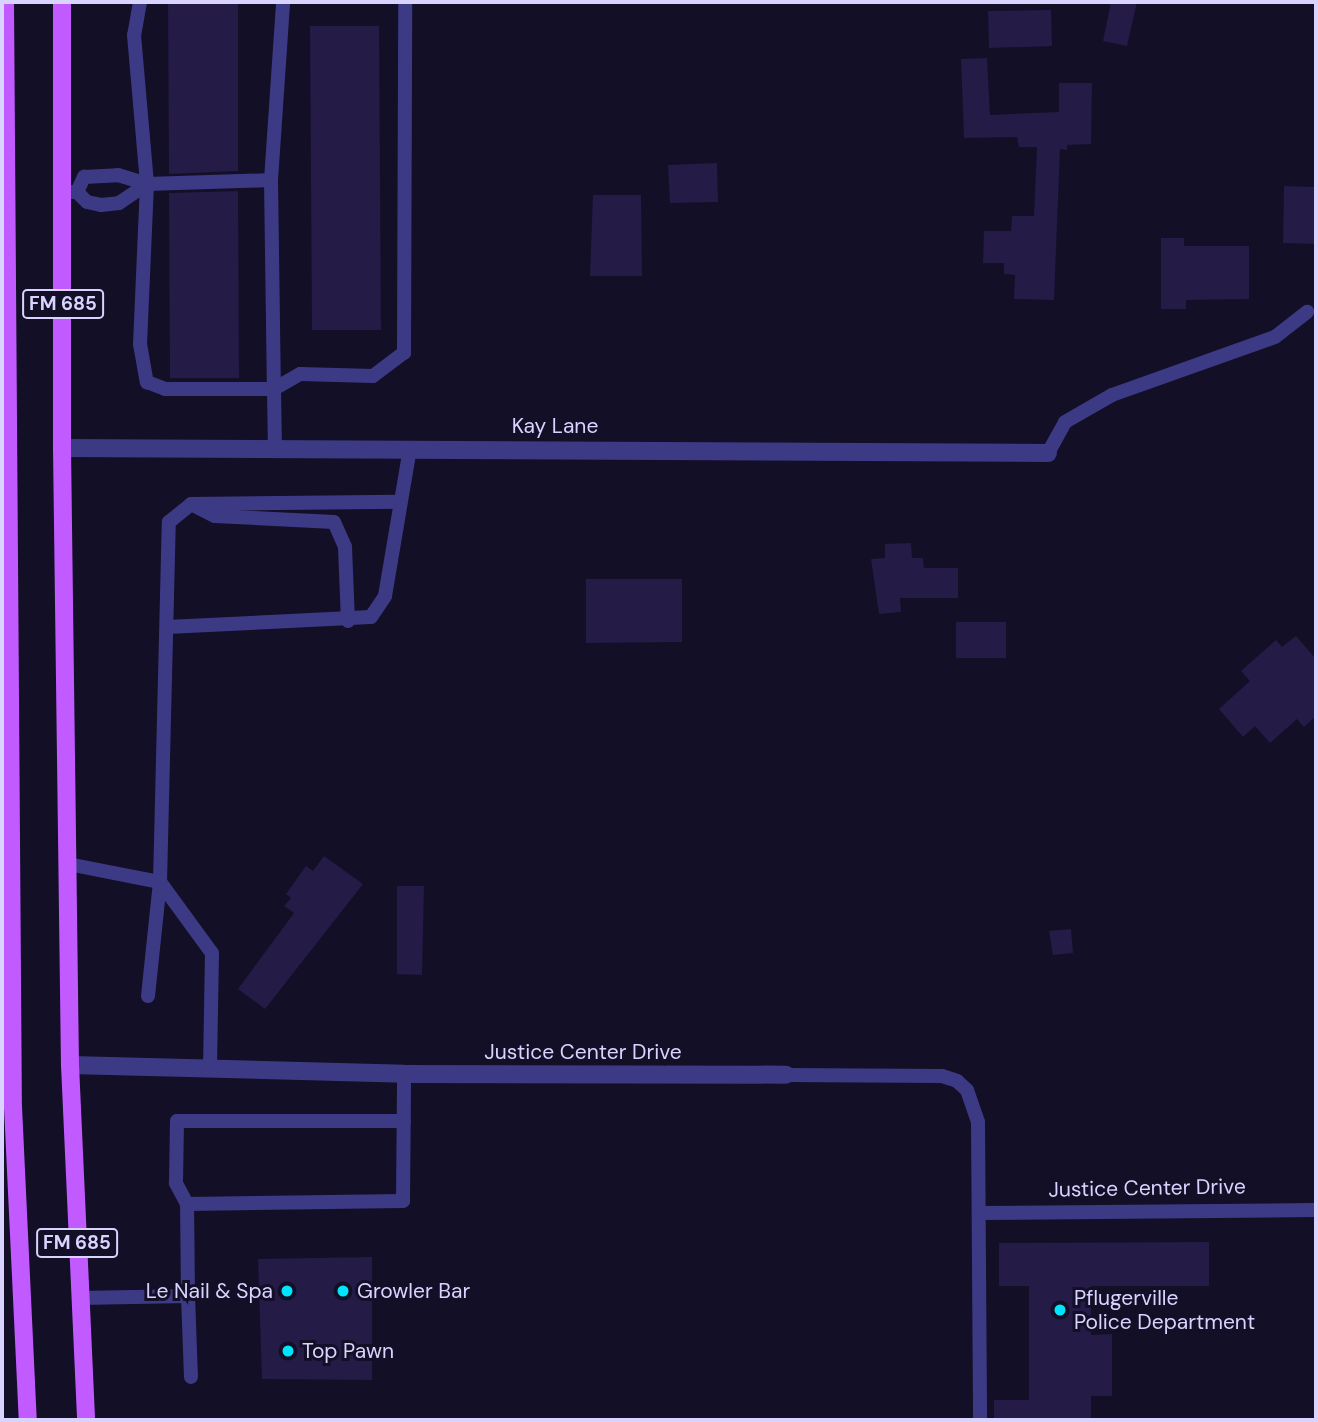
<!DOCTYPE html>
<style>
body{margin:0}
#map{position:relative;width:1318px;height:1422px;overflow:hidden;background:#130f26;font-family:"DM Sans",sans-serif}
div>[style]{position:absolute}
.building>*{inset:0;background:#241b47}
.lane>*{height:14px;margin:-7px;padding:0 7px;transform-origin:7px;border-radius:7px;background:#3d3a85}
.street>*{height:18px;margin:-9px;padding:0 9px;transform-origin:9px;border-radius:9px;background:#3d3a85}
.primary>*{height:18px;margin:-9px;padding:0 9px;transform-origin:9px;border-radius:9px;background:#c25bff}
.dots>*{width:19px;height:19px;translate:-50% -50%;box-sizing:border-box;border:4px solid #130f26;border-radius:50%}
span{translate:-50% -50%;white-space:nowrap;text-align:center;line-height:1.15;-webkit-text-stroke:6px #130f26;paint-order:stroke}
.shield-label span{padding:2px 5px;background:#130f26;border:2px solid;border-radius:5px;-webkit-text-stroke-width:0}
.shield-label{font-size:19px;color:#d9d4ff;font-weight:700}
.street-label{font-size:21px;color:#d9d4ff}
.poi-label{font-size:21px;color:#d9d4ff}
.right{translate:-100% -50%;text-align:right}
.left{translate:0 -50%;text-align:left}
.frame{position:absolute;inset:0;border:4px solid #d9d4ff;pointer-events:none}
</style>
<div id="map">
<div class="building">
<div style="clip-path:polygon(168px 2px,238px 2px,238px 171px,169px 174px)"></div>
<div style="clip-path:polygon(1111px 2px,1137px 2px,1127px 46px,1103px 41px)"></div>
<div style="clip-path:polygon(1051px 10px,1052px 46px,989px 48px,988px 11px)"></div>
<div style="clip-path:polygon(310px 26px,379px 26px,381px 330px,312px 330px)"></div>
<div style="clip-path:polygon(987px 58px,990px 115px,1059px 112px,1059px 83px,1092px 83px,1091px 144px,1067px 145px,1067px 150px,1060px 149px,1054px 300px,1014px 299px,1015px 275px,1004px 274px,1004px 263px,983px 263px,984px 231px,1011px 231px,1012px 216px,1034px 216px,1037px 147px,1019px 147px,1017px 137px,964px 138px,961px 59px)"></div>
<div style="clip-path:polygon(717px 163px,718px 202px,670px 203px,668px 165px)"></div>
<div style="clip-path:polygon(1284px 186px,1316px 187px,1316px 244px,1283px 243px)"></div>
<div style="clip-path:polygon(238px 191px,239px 378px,170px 378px,169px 193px)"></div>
<div style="clip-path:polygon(593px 195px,641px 195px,642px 276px,590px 276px)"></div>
<div style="clip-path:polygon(1161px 238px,1184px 238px,1184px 246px,1249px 246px,1249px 299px,1186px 300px,1186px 309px,1161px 309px)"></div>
<div style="clip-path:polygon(911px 543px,912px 558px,923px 558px,924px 568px,958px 568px,958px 598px,900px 598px,901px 612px,879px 614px,871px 559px,885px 558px,885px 544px)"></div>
<div style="clip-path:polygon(586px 579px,682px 579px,682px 642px,586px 643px)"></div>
<div style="clip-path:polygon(956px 622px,1006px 622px,1006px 658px,956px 658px)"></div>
<div style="clip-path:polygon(1296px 636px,1316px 659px,1316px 716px,1304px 727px,1297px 719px,1270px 743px,1255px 726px,1243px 737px,1219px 709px,1250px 681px,1241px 671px,1276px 640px,1282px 647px)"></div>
<div style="clip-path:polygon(324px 856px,363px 884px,265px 1009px,238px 989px,294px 913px,284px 906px,291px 898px,286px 894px,306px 866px,313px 871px)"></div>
<div style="clip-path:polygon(397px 886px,424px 886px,422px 975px,397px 974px)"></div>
<div style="clip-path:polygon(1071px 929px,1073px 953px,1053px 955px,1049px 931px)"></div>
<div style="clip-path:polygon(1209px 1242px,1209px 1286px,1091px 1286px,1091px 1335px,1112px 1334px,1112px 1396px,1091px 1396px,1091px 1420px,994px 1420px,994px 1400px,1029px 1400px,1029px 1286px,999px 1286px,999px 1243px)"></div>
<div style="clip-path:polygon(372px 1257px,372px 1380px,262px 1379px,258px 1259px)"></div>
</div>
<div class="lane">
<div style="left:140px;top:2px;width:34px;rotate:100deg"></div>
<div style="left:134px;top:35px;width:150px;rotate:85deg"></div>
<div style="left:147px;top:184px;width:160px;rotate:92.5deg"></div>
<div style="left:140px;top:344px;width:39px;rotate:80deg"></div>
<div style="left:147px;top:382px;width:19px;rotate:21deg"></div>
<div style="left:165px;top:389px;width:109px"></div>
<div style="left:274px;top:389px;width:61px;rotate:89.1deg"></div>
<div style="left:271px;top:180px;width:209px;rotate:89.2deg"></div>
<div style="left:274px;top:389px;width:30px;rotate:-30deg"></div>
<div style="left:300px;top:374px;width:73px;rotate:1.6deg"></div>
<div style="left:373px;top:376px;width:39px;rotate:-37deg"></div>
<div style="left:404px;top:353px;width:351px;rotate:-89.8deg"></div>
<div style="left:68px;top:192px;width:9px"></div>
<div style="left:77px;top:192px;width:14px;rotate:45deg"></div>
<div style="left:87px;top:202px;width:14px;rotate:12deg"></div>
<div style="left:101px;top:205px;width:18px;rotate:-6deg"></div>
<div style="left:119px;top:203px;width:34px;rotate:-34deg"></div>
<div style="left:77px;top:192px;width:17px;rotate:-65deg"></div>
<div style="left:84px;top:177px;width:34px;rotate:-3deg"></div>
<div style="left:118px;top:175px;width:30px;rotate:17deg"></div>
<div style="left:147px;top:184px;width:124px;rotate:-1.8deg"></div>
<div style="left:271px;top:180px;width:178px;rotate:-86.1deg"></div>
<div style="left:1048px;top:453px;width:35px;rotate:-61deg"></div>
<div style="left:1065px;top:422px;width:54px;rotate:-29.9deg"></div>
<div style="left:1112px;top:395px;width:173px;rotate:-19.6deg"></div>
<div style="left:1275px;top:337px;width:41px;rotate:-38deg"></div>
<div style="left:195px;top:506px;width:22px;rotate:27deg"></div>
<div style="left:215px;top:516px;width:119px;rotate:2.9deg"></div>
<div style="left:334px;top:522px;width:27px;rotate:66deg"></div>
<div style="left:345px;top:547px;width:74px;rotate:87.7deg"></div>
<div style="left:167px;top:627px;width:204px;rotate:-2.8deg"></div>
<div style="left:371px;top:617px;width:25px;rotate:-56deg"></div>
<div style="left:385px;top:596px;width:150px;rotate:-80.4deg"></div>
<div style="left:68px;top:864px;width:94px;rotate:11.1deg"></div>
<div style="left:160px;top:882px;width:88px;rotate:53.8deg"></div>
<div style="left:212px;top:953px;width:116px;rotate:91deg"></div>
<div style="left:148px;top:996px;width:115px;rotate:-84deg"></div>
<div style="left:160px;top:882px;width:360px;rotate:-88.6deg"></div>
<div style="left:169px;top:522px;width:28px;rotate:-39deg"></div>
<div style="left:191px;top:504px;width:208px;rotate:-0.6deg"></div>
<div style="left:786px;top:1075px;width:156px;rotate:0.4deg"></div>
<div style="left:942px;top:1076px;width:16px;rotate:18deg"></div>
<div style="left:957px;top:1081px;width:13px;rotate:42deg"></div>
<div style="left:967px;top:1090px;width:34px;rotate:71deg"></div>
<div style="left:978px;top:1122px;width:298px;rotate:89.6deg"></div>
<div style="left:187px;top:1204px;width:24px;rotate:-118deg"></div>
<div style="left:176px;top:1183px;width:62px;rotate:-89.1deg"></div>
<div style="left:177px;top:1121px;width:227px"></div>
<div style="left:979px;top:1213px;width:337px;rotate:-0.5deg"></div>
<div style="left:188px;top:1296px;width:81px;rotate:87.9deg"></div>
<div style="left:80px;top:1298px;width:108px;rotate:-1.1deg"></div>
<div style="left:188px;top:1296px;width:92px;rotate:-90.6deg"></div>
<div style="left:187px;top:1204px;width:216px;rotate:-0.8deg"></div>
<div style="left:403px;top:1201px;width:127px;rotate:-89.5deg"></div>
</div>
<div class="street">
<div style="left:62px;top:448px;width:986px;rotate:0.29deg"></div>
<div style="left:70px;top:1065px;width:334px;rotate:1.5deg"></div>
<div style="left:404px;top:1074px;width:382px;rotate:0.1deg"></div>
</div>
<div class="primary">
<div style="left:5px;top:2px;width:1105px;rotate:89.59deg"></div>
<div style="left:13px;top:1107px;width:313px;rotate:87.3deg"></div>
<div style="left:62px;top:2px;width:446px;rotate:90deg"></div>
<div style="left:62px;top:448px;width:617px;rotate:89.26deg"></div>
<div style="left:70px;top:1065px;width:355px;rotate:87.4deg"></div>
</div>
<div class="dots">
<div style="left:287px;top:1291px;background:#00e5ff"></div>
<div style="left:343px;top:1291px;background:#00e5ff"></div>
<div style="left:1060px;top:1310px;background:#00e5ff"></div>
<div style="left:288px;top:1351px;background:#00e5ff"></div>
</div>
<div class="shield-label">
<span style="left:63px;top:304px">FM 685</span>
<span style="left:77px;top:1243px">FM 685</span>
</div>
<div class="street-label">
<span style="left:555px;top:426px">Kay Lane</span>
<span style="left:583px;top:1052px">Justice Center Drive</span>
<span style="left:1147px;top:1188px;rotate:-1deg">Justice Center Drive</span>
</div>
<div class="poi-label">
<span class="right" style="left:273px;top:1291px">Le Nail &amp; Spa</span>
<span class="left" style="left:357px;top:1291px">Growler Bar</span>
<span class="left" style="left:1074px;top:1310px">Pflugerville<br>Police Department</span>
<span class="left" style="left:302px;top:1351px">Top Pawn</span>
</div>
<div class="frame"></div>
</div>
